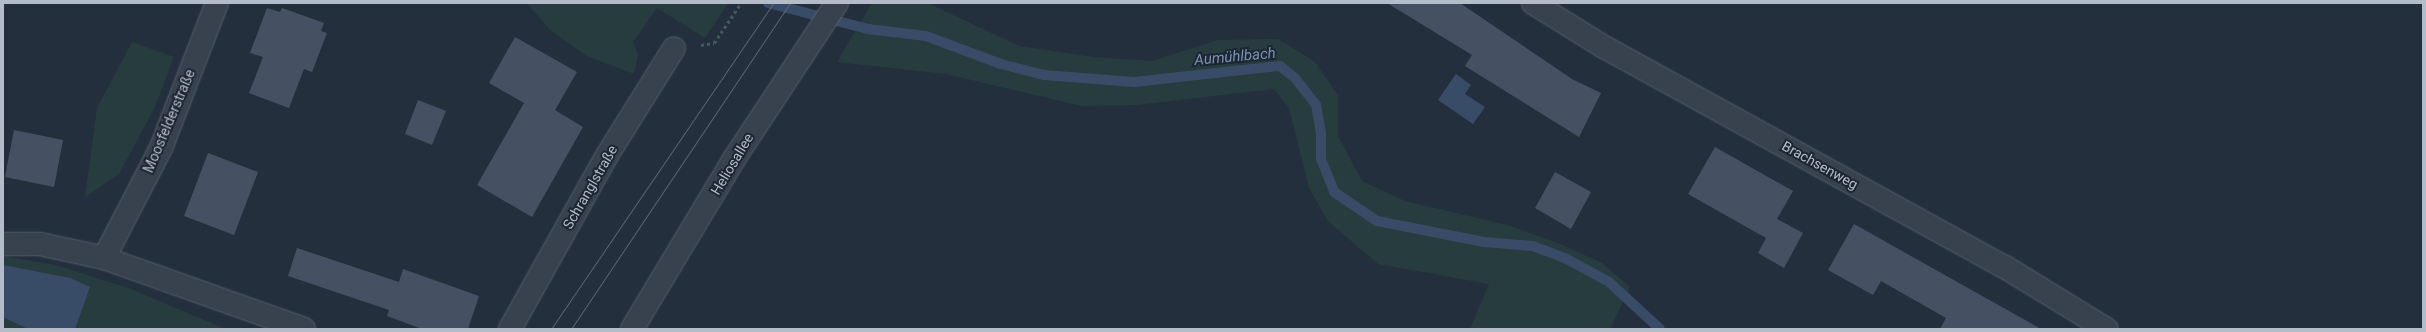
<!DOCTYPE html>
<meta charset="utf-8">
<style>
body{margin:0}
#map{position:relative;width:2426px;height:332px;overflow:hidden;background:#242f3e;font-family:Roboto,sans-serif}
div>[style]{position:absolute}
.green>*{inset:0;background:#263c3f}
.water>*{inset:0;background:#394c67}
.stream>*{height:10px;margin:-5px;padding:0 5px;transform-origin:5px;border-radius:5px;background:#394c67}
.building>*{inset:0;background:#455162}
.path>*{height:2.5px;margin-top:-1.25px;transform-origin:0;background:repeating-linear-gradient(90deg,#44595c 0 3px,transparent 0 6px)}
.roads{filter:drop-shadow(0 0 1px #565f6c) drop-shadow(0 0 1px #565f6c)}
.minor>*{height:22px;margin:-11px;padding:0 11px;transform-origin:11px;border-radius:11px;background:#38414e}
.tram>*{height:1px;margin:-0.5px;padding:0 0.5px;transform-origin:0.5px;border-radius:0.5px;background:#5a6575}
span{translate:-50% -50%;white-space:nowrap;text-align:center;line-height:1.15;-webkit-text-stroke:4px #1d2633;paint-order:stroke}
.street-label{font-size:14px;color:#b4bcc9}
.water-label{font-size:15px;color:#7c92b1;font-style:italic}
.frame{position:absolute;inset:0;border:4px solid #b4bcc9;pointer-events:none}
</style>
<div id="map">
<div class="green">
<div style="clip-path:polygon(527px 3px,728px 3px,705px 38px,657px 8px,633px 42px,638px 55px,634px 74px,587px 56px,550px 30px)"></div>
<div style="clip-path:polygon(872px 3px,928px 3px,1019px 46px,1094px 57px,1152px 61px,1218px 40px,1278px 39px,1314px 61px,1338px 95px,1338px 136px,1362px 181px,1405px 201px,1507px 225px,1558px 243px,1602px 263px,1630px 287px,1610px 329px,1470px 329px,1489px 284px,1378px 264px,1328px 221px,1309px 188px,1289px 108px,1274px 89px,1136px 105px,1082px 106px,946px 74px,837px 62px)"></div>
<div style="clip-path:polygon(132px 42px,174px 57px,155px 107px,119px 174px,85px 197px,97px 108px)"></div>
<div style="clip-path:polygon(3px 256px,56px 265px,131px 289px,226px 329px,3px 329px)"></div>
</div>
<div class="water">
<div style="clip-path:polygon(1456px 74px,1471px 85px,1465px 94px,1485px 107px,1473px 124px,1438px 100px)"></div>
<div style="clip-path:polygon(3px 265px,70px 278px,90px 287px,75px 329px,28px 329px,3px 317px)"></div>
</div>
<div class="stream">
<div style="left:768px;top:3px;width:103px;rotate:14.6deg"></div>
<div style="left:868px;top:29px;width:58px;rotate:6.9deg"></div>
<div style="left:926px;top:36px;width:80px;rotate:20.5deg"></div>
<div style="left:1001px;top:64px;width:44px;rotate:14.3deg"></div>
<div style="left:1044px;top:75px;width:90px;rotate:4.4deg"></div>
<div style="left:1134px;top:82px;width:147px;rotate:-6.3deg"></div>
<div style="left:1280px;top:66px;width:19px;rotate:39deg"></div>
<div style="left:1295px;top:78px;width:34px;rotate:52deg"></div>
<div style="left:1316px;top:105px;width:28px;rotate:80deg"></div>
<div style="left:1321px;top:133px;width:26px;rotate:90deg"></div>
<div style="left:1321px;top:159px;width:35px;rotate:68deg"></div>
<div style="left:1334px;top:192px;width:52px;rotate:34deg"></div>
<div style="left:1377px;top:221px;width:109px;rotate:11.1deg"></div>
<div style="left:1484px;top:242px;width:49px;rotate:4.7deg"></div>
<div style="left:1533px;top:246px;width:34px;rotate:21deg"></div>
<div style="left:1565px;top:258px;width:50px;rotate:28.6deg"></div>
<div style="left:1609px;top:282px;width:69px;rotate:42.7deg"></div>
</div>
<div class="building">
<div style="clip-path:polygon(1387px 3px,1460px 3px,1572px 79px,1601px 93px,1579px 137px,1465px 66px,1472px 55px)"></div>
<div style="clip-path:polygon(267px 8px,280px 12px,282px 8px,324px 23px,321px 31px,327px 33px,312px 72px,304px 69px,289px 108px,249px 93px,263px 57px,250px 53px)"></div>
<div style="clip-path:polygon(515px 37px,577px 72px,555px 110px,583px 127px,532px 217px,477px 185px,524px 103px,489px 83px)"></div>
<div style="clip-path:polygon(418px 100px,446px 111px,432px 145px,405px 134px)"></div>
<div style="clip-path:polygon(14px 130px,63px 140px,54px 187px,5px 177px)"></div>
<div style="clip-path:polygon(1715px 147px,1793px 191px,1777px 219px,1803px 233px,1784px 268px,1758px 253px,1766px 238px,1688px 194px)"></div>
<div style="clip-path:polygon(208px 153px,258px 172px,234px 235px,184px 216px)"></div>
<div style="clip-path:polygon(1555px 172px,1591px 192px,1571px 229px,1535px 208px)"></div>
<div style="clip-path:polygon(1854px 224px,1927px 265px,2041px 329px,1940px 329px,1946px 318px,1881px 281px,1873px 295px,1828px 270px)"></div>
<div style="clip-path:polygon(297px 248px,399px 282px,403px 269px,479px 296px,468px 329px,422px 329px,387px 316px,389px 310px,288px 276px)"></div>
</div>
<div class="path">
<div style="left:701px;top:45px;width:13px;rotate:-9deg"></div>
<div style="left:714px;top:43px;width:48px;rotate:-56deg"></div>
</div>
<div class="roads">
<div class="minor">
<div style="left:1533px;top:3px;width:84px;rotate:31.8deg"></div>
<div style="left:1604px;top:47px;width:457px;rotate:28.8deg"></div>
<div style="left:2005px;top:267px;width:119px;rotate:31.5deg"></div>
<div style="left:3px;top:244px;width:37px"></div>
<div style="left:40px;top:244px;width:66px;rotate:12.3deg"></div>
<div style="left:104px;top:258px;width:212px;rotate:19.5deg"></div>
<div style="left:104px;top:258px;width:124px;rotate:-62.6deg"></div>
<div style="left:161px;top:148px;width:155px;rotate:-68.9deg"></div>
<div style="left:510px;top:329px;width:197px;rotate:-60.8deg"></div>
<div style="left:606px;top:157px;width:128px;rotate:-58deg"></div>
<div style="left:632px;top:329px;width:198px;rotate:-59deg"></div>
<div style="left:734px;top:159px;width:187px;rotate:-56.6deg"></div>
</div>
</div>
<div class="tram">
<div style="left:551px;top:329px;width:394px;rotate:-55.7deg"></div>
<div style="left:571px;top:329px;width:393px;rotate:-56.1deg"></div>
</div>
<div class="street-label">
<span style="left:169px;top:121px;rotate:-67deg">Moosfelderstraße</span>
<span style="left:732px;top:164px;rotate:-59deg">Heliosallee</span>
<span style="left:1820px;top:165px;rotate:29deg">Brachsenweg</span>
<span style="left:590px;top:187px;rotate:-60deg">Schranglstraße</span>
</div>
<div class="water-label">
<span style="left:1235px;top:57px;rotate:-5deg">Aumühlbach</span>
</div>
<div class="frame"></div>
</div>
